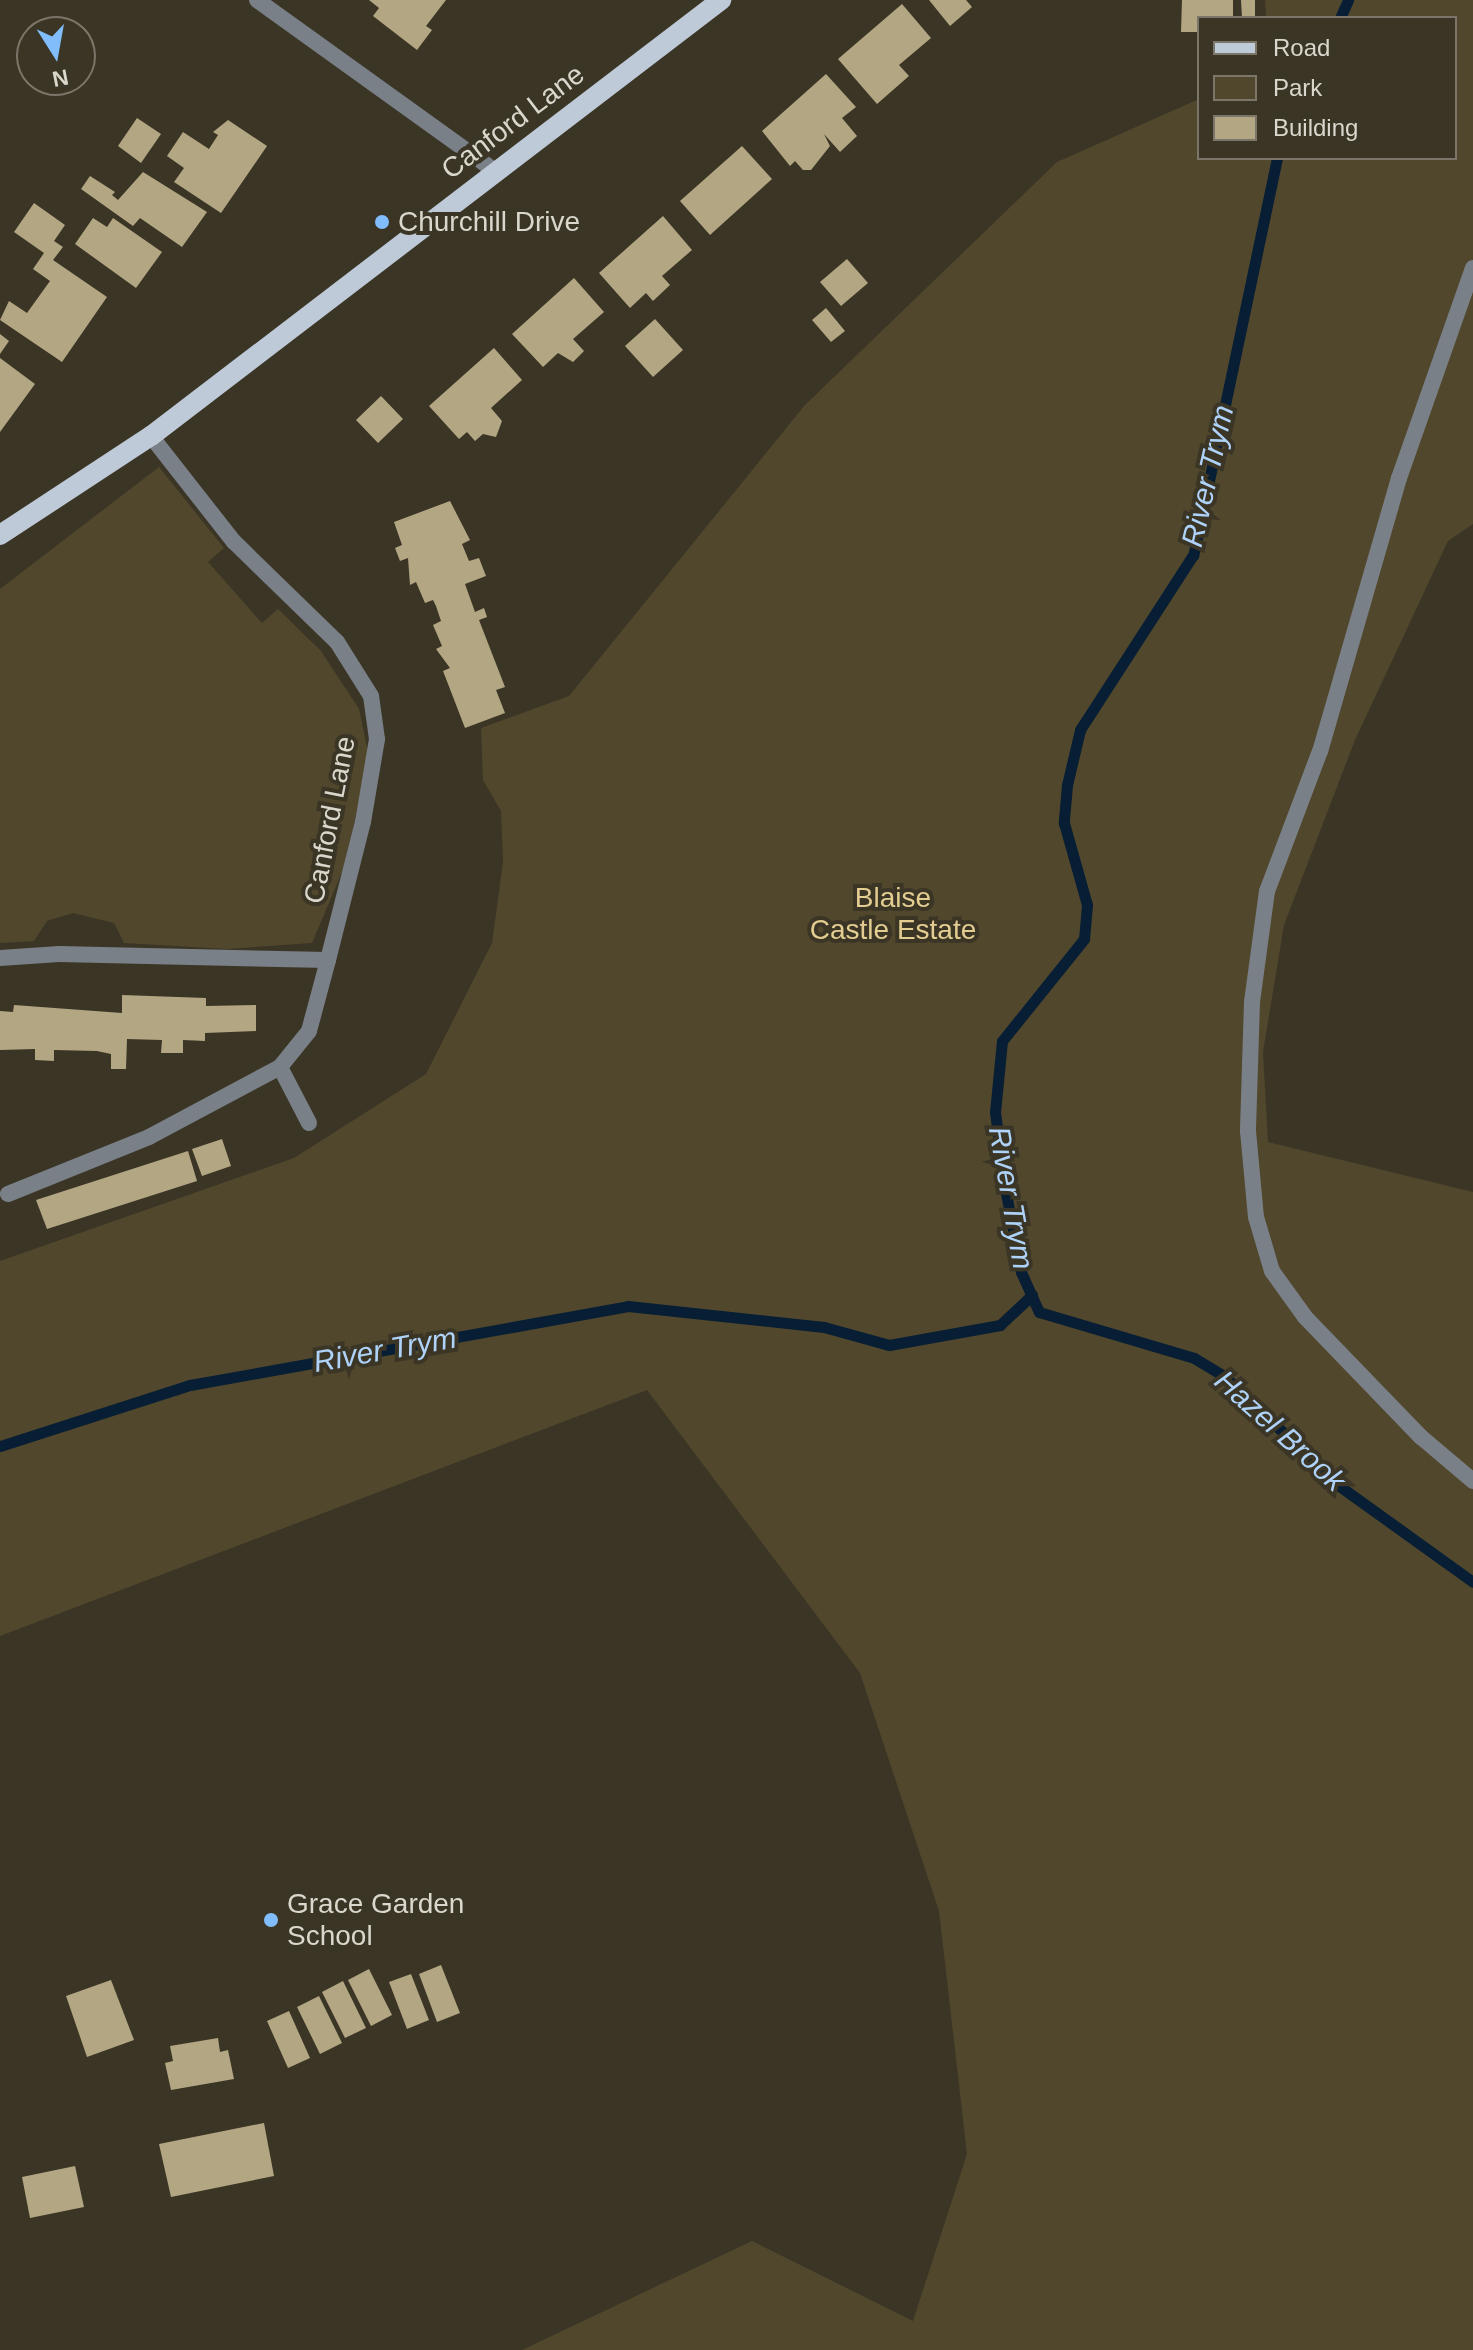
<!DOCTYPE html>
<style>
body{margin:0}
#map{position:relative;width:1473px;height:2350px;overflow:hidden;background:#3b3526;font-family:Arial,sans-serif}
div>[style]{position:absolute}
.green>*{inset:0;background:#51472c}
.stream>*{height:11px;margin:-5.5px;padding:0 5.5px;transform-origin:5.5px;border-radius:5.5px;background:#071e34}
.building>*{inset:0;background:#b3a783}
.lane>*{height:16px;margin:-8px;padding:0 8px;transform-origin:8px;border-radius:8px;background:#7a8087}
.street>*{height:16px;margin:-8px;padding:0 8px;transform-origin:8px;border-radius:8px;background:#7a8087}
.primary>*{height:20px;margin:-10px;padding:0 10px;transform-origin:10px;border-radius:10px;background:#becad7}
.dots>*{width:22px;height:22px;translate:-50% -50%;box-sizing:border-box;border:4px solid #3b3526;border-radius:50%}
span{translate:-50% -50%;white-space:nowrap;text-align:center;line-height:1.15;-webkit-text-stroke:8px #3b3526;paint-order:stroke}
.street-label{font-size:28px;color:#dad7cd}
.poi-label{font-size:28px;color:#dad7cd}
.left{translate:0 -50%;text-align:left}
.park-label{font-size:28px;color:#e3cd91}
.water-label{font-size:30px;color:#aed2f8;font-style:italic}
.legend{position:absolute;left:1197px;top:16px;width:260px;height:144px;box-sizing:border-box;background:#3b3526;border:2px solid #7b7669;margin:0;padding:10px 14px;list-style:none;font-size:24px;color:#dad7cd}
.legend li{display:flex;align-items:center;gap:16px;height:40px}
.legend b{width:40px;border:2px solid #7b7669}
.north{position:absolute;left:16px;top:16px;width:80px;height:80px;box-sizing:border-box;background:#3b3526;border:2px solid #7b7669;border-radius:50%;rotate:169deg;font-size:22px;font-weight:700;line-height:32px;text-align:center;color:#dad7cd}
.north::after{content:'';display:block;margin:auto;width:28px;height:36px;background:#81bdfa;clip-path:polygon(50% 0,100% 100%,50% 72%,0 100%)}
</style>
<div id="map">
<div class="green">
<div style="clip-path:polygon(1265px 0,1473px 0,1473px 524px,1448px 541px,1355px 740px,1284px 925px,1263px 1052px,1268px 1142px,1473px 1192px,1473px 2350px,522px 2350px,752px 2241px,913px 2321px,967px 2154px,939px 1911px,860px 1673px,647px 1390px,0 1636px,0 1261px,294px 1158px,426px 1074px,492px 943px,503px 862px,501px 811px,483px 780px,481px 728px,569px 696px,805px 405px,1057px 162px,1199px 99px,1199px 158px,1455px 158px,1455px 18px,1266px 18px)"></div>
<div style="clip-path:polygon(159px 467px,224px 548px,208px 562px,262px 623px,278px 609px,321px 651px,359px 709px,369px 757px,345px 865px,312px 943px,227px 949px,124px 943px,114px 923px,73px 913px,47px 921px,34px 941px,0 943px,0 589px)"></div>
</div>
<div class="stream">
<div style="left:1340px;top:18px;width:20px;rotate:-66deg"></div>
<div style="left:1277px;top:158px;width:406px;rotate:101.9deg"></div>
<div style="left:1193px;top:555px;width:208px;rotate:122.9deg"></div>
<div style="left:1080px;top:730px;width:57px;rotate:103.3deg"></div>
<div style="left:1067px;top:785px;width:38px;rotate:95deg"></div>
<div style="left:1064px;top:823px;width:85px;rotate:74.3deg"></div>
<div style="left:1087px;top:905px;width:34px;rotate:95deg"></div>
<div style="left:1084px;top:939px;width:131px;rotate:128.8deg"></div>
<div style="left:1002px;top:1041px;width:71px;rotate:95.6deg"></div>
<div style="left:995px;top:1112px;width:77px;rotate:82.5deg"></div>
<div style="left:1005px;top:1188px;width:86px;rotate:79.2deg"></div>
<div style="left:1021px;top:1272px;width:44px;rotate:65.8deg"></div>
<div style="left:1039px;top:1312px;width:162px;rotate:16.5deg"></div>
<div style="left:1194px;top:1358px;width:35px;rotate:31deg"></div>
<div style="left:1224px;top:1376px;width:158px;rotate:43.7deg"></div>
<div style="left:1338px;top:1485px;width:166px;rotate:35.7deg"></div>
<div style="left:0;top:1446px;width:200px;rotate:-17.8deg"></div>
<div style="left:190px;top:1385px;width:445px;rotate:-10.2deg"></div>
<div style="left:628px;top:1306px;width:197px;rotate:6.1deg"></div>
<div style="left:824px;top:1327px;width:67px;rotate:15.5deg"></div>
<div style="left:889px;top:1345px;width:113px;rotate:-10.2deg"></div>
<div style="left:1000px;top:1325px;width:44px;rotate:-43.2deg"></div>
</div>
<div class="building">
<div style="clip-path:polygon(369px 0,446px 0,426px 26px,432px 30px,417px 50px,373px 16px,379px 8px)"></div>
<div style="clip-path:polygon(929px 0,966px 0,972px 7px,950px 26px)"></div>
<div style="clip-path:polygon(1182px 0,1233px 0,1233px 18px,1199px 18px,1199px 32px,1181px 32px)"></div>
<div style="clip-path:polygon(1241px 0,1255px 0,1255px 18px,1242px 18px)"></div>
<div style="clip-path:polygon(902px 4px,931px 38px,899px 65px,909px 76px,877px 104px,838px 59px)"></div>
<div style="clip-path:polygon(826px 74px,856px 107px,842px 118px,857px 136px,840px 152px,824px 134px,830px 146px,811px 170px,803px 170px,795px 161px,790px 166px,762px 131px)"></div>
<div style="clip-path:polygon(137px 118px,161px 134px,141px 163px,118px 146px)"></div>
<div style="clip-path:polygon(228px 120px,267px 146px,221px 213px,174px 182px,184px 168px,167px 156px,183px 132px,209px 149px,218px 135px,213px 132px)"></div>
<div style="clip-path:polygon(742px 146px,772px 179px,710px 235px,680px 201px)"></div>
<div style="clip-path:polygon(143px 172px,207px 212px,182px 247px,140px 218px,133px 226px,81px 189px,90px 176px,115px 192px,112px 195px,118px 200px)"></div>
<div style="clip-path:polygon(34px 203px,65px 225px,54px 241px,63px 247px,53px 260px,107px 297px,62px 362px,0 320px,9px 301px,27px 313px,50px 281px,33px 269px,44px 253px,14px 232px)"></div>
<div style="clip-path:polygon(663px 216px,692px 250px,662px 276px,670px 285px,653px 301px,646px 293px,630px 308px,599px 273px)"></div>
<div style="clip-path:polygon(93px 218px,107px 227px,113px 218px,162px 252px,136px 288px,75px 244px)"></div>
<div style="clip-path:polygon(847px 259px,868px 283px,841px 306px,820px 282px)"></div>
<div style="clip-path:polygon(574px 278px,604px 312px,573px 339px,584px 351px,573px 362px,558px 353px,543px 367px,512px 334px)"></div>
<div style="clip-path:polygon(826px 308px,845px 331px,831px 342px,812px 320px)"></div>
<div style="clip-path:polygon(655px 319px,683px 350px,653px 377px,625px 346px)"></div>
<div style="clip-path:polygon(0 334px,9px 341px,0 354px)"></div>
<div style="clip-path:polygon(494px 348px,522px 380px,491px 408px,502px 421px,496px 437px,483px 434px,475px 441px,467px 432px,459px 439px,429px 406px)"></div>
<div style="clip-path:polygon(0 358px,35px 384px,0 432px)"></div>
<div style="clip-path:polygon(381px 396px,403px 419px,378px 443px,356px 420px)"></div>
<div style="clip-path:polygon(450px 501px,470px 540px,462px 544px,469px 561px,479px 558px,486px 576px,465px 584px,475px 612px,484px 608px,487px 617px,479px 620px,505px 687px,496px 690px,505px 713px,465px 728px,443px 671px,450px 668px,436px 649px,442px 646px,433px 625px,441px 621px,436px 606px,433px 600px,425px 603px,416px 582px,410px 585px,408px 558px,400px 561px,395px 548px,402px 545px,394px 522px)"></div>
<div style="clip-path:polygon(122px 995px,206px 998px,206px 1006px,256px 1005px,256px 1031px,205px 1033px,205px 1041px,183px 1040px,183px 1053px,161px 1053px,162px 1040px,127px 1039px,126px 1069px,111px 1069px,111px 1054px,97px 1051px,54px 1050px,54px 1061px,35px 1060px,35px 1049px,0 1050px,0 1011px,13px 1012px,14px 1005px,122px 1013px)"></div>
<div style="clip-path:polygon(222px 1139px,231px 1166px,202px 1176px,192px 1149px)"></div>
<div style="clip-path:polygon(188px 1151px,197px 1181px,47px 1229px,36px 1200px)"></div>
<div style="clip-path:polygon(441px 1965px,460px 2013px,437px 2022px,419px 1974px)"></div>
<div style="clip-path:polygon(369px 1969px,392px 2015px,371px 2026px,348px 1980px)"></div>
<div style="clip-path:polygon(411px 1974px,429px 2020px,407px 2029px,389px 1982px)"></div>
<div style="clip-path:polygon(111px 1980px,134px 2040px,87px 2057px,66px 1996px)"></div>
<div style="clip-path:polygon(343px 1981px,366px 2028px,345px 2038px,322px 1992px)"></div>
<div style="clip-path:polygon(319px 1996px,342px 2043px,320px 2054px,297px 2007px)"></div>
<div style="clip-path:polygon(289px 2011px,310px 2058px,288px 2068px,267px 2021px)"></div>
<div style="clip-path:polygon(218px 2038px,220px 2052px,228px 2050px,234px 2079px,171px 2090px,165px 2063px,173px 2061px,170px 2046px)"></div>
<div style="clip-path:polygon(264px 2123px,274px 2176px,171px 2197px,159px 2144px)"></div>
<div style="clip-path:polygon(75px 2166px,84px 2207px,30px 2218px,22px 2177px)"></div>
</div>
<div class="lane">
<div style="left:1473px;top:268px;width:223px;rotate:109.4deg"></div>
<div style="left:1399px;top:478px;width:284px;rotate:106.1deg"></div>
<div style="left:1320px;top:751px;width:150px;rotate:110.7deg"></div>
<div style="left:1267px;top:891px;width:112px;rotate:97.7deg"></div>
<div style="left:1252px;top:1002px;width:129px;rotate:91.8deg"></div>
<div style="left:1248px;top:1131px;width:86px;rotate:84.7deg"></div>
<div style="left:1256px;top:1217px;width:56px;rotate:73.5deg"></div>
<div style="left:1272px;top:1271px;width:57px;rotate:54.3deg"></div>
<div style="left:1305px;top:1317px;width:167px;rotate:46deg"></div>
<div style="left:1421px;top:1437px;width:68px;rotate:40.2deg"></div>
<div style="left:8px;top:1194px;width:152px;rotate:-22deg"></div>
<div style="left:149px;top:1137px;width:149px;rotate:-28.1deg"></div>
</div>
<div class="street">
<div style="left:257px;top:0;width:293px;rotate:35.7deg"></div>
<div style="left:0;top:958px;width:59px;rotate:-3.9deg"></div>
<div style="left:59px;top:954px;width:269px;rotate:1.3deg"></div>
<div style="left:328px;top:960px;width:142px;rotate:-75.8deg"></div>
<div style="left:363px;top:822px;width:84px;rotate:-80.4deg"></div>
<div style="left:377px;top:739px;width:43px;rotate:-97.9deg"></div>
<div style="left:371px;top:696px;width:64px;rotate:-122.2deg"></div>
<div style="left:337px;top:642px;width:144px;rotate:-135.8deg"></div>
<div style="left:234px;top:542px;width:135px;rotate:-128.1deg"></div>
<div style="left:309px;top:1123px;width:63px;rotate:-117.4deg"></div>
<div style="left:280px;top:1067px;width:46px;rotate:-51.1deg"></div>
<div style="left:309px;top:1031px;width:73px;rotate:-75deg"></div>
</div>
<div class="primary">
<div style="left:0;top:535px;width:181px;rotate:-33.3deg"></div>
<div style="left:151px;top:436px;width:718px;rotate:-37.41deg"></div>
</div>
<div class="dots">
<div style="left:382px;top:222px;background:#81bdfa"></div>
<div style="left:271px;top:1920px;background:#81bdfa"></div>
</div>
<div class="street-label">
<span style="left:513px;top:122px;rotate:-37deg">Canford Lane</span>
<span style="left:330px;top:820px;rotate:-79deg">Canford Lane</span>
</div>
<div class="poi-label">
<span class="left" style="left:398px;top:222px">Churchill Drive</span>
<span class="left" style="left:287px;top:1920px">Grace Garden<br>School</span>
</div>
<div class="park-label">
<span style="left:893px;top:914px">Blaise<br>Castle Estate</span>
</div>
<div class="water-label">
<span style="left:1208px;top:476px;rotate:-77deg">River Trym</span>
<span style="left:1011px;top:1198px;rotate:80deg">River Trym</span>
<span style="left:385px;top:1350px;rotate:-10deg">River Trym</span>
<span style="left:1280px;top:1431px;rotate:42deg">Hazel Brook</span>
</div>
<ul class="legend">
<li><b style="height:10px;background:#becad7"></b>Road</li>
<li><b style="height:22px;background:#51472c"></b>Park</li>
<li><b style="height:22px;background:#b3a783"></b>Building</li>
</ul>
<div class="north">N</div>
</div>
